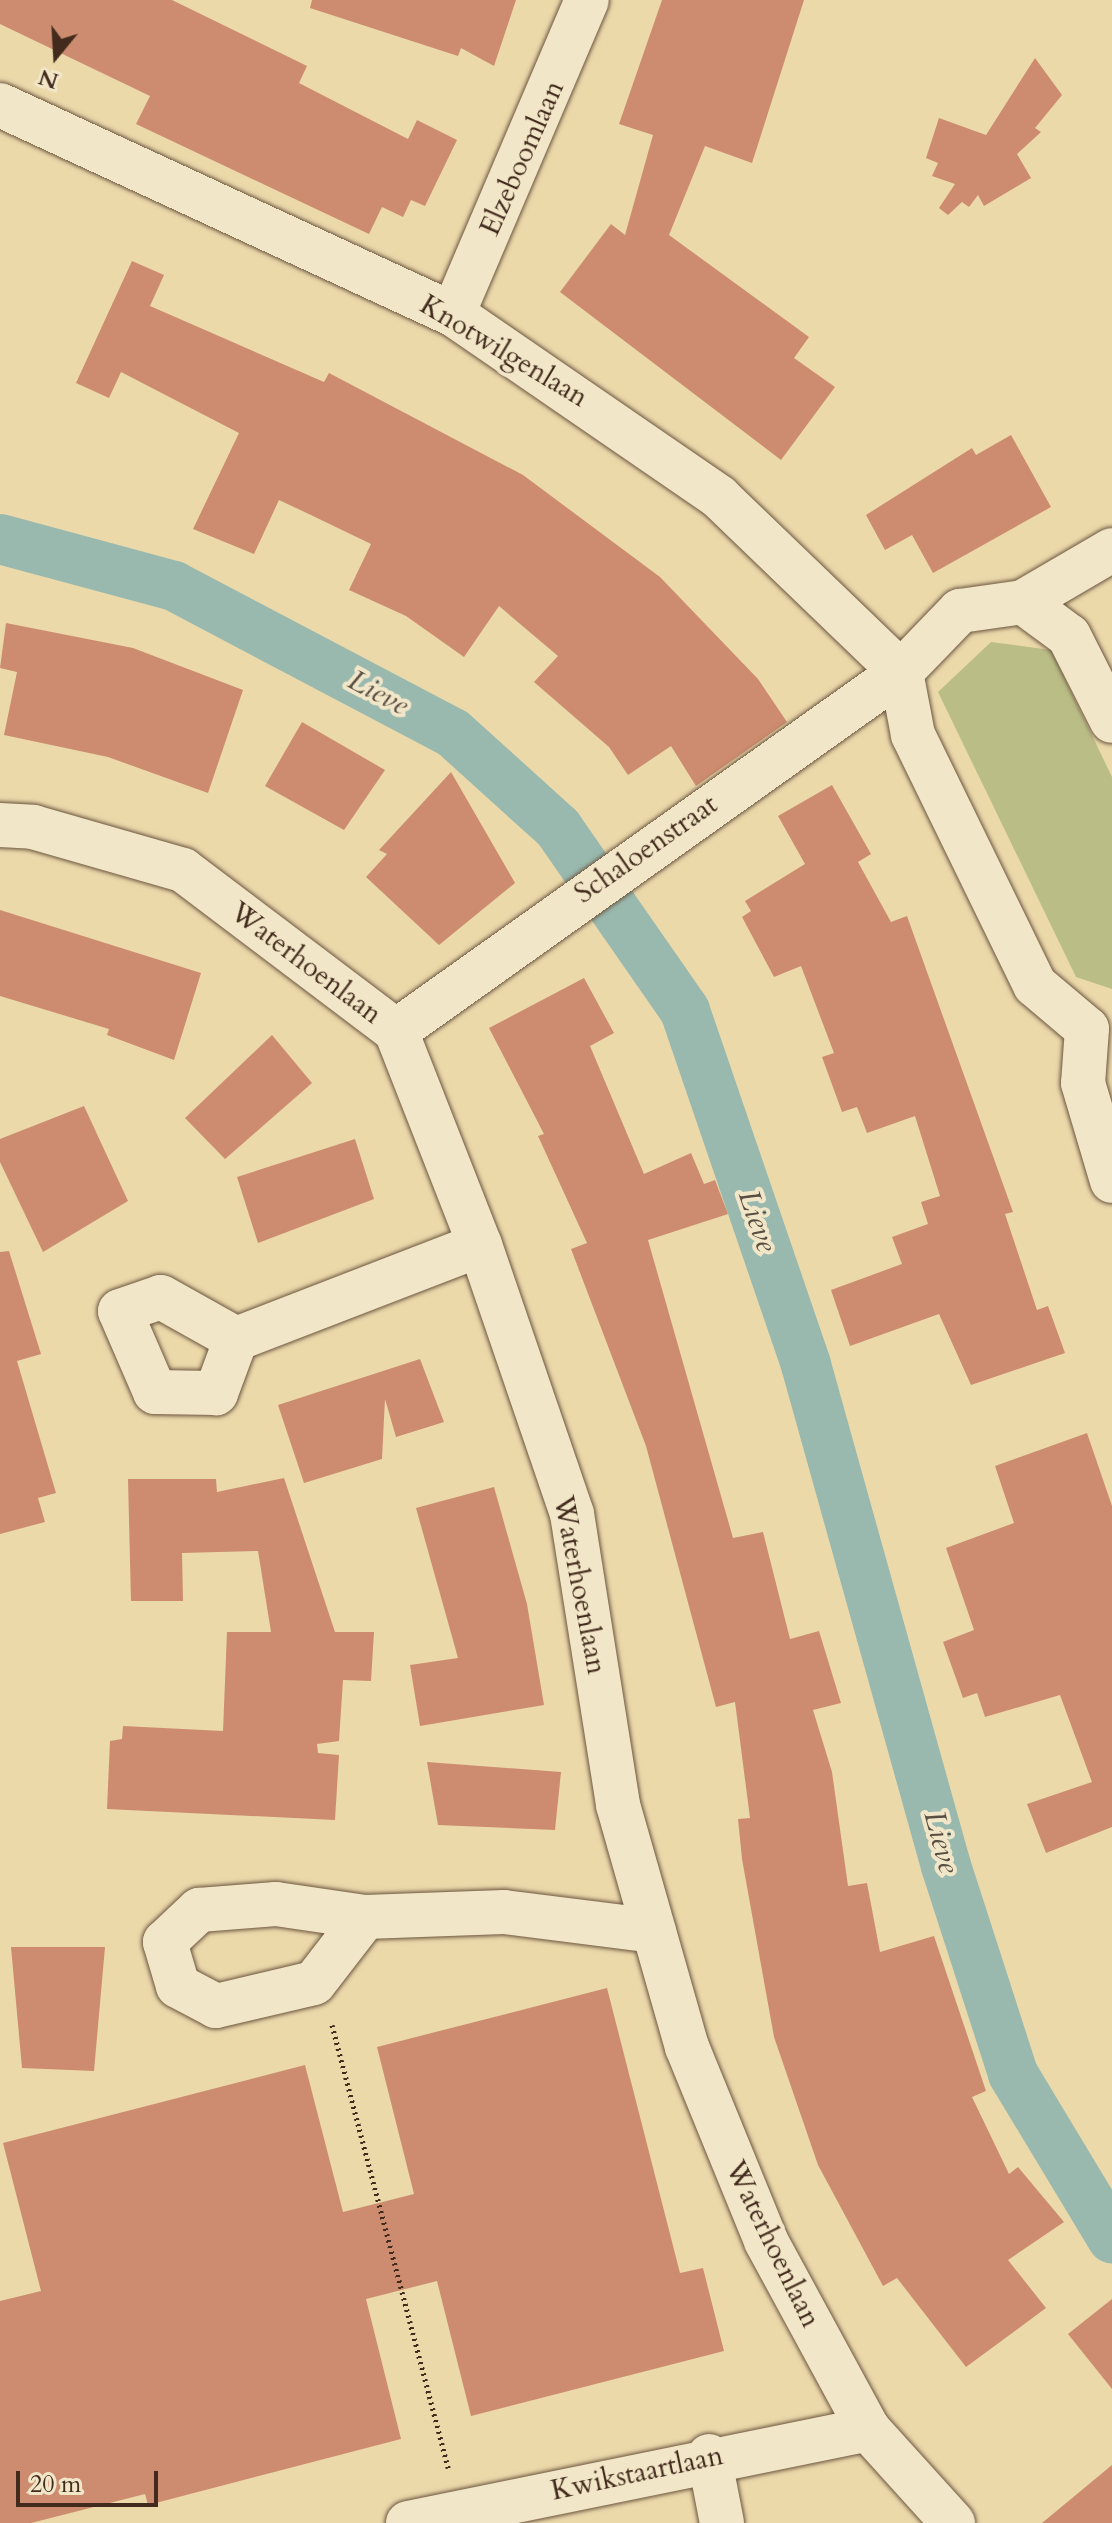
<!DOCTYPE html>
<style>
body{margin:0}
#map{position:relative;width:1112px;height:2523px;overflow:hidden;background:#ebd9aa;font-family:Cardo,serif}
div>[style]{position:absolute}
.green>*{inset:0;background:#babe86}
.canal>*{height:50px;margin:-25px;padding:0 25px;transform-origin:25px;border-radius:25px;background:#99b9af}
.building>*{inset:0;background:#cd8c6f}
.path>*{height:5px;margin-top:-2.5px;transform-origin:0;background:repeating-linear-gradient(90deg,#422b1d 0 2px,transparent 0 6px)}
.roads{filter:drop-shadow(0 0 2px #6c5640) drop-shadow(0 0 2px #6c5640)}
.minor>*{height:44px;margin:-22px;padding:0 22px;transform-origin:22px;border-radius:22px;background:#f2e6c8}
span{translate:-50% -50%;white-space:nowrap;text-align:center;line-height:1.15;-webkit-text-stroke:8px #f2e6c8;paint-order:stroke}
.street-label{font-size:28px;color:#422b1d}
.water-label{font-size:30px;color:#584e42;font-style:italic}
.north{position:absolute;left:16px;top:16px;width:80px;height:80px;-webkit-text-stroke:6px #f2e6c8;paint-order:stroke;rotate:198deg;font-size:22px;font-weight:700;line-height:32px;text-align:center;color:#422b1d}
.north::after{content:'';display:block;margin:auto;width:28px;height:36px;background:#422b1d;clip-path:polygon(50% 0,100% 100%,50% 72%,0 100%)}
.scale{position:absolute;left:16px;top:2471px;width:142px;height:36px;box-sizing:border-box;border:4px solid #422b1d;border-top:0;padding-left:10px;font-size:24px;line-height:28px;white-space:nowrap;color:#422b1d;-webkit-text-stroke:6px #f2e6c8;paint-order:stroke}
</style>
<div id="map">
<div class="green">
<div style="clip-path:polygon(991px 642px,1051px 650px,1112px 777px,1112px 989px,1076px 977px,938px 692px)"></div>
</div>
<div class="canal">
<div style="left:0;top:539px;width:180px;rotate:15.1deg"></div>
<div style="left:174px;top:586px;width:315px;rotate:27.8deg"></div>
<div style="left:453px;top:733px;width:142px;rotate:42.1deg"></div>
<div style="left:558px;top:828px;width:223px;rotate:55.2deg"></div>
<div style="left:685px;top:1011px;width:374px;rotate:71.1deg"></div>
<div style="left:806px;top:1365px;width:520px;rotate:74.39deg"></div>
<div style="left:946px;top:1866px;width:219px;rotate:72.1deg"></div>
<div style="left:1013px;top:2074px;width:192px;rotate:58.9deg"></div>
</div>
<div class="building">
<div style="clip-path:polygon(0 0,172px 0,307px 66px,299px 83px,408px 139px,417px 120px,457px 140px,425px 206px,411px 200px,403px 217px,382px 207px,369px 234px,136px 124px,150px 96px,0 24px)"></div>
<div style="clip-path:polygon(312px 0,516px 0,494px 66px,461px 48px,458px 56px,310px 8px)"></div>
<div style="clip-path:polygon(662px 0,804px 0,752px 163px,705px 146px,669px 235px,809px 337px,794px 358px,835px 387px,781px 460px,560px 292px,611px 224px,625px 235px,653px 135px,619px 124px)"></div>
<div style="clip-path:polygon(1035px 58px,1062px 95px,1035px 128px,1041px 132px,1017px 154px,1031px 178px,984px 206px,978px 195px,969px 207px,962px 202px,948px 215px,939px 208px,955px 184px,932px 176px,938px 163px,926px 158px,939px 118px,986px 135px)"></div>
<div style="clip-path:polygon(132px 261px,164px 275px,150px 306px,324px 382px,329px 373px,523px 475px,660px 577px,758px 679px,787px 722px,696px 786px,671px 746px,628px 775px,609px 747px,534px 682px,558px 656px,499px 606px,464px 657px,406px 616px,349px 590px,371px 544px,313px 516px,279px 500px,254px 554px,193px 529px,239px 433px,121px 372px,109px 398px,76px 383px)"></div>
<div style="clip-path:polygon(1011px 435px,1051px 507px,933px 573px,912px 535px,885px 550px,866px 515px,972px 448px,976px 455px)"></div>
<div style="clip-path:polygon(6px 623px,133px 648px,243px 690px,208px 793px,108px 757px,4px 735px,17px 672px,0 668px)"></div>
<div style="clip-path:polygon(302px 722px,385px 770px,344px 830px,265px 786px)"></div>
<div style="clip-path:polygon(451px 772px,515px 883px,439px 945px,366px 877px,387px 854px,379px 850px)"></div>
<div style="clip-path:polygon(832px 785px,871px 854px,858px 862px,891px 922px,907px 916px,1013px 1212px,1005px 1214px,1037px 1310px,1048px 1306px,1065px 1353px,971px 1385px,939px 1314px,850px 1346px,831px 1290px,902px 1264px,892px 1237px,928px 1224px,921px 1202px,940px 1196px,915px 1116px,867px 1133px,857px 1107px,842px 1112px,822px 1057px,834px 1053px,801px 966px,774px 977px,742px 917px,751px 911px,745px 901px,805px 864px,778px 816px)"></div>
<div style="clip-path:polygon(0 910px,201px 973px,174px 1060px,107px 1035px,109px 1029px,0 996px)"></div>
<div style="clip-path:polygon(584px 978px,614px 1033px,590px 1046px,644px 1174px,691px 1153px,704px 1184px,715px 1180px,728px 1214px,648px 1240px,733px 1538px,763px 1532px,790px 1639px,819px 1631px,841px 1703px,813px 1710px,832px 1772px,848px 1886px,867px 1883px,880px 1952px,934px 1936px,986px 2091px,972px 2097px,1009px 2174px,1018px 2167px,1064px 2222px,1008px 2260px,1046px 2308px,966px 2367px,897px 2278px,883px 2286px,818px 2165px,774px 2037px,742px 1859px,738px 1819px,750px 1818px,735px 1702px,716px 1707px,646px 1446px,571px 1249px,587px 1243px,538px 1136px,544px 1134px,489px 1028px)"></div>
<div style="clip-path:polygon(272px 1035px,312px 1083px,225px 1159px,185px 1118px)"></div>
<div style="clip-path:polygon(84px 1106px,128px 1201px,43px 1252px,0 1162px,0 1139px)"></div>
<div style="clip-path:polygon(355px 1139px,374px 1199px,258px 1243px,237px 1177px)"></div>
<div style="clip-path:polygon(9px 1251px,41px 1354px,17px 1361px,56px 1493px,38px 1498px,45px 1522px,0 1534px,0 1252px)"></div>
<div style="clip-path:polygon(420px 1359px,444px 1422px,396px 1437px,385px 1399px,382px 1459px,304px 1483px,278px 1405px)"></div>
<div style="clip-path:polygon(1087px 1433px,1112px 1506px,1112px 1827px,1046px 1853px,1027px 1804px,1092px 1782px,1060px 1695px,985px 1717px,977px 1693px,963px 1698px,943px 1642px,974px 1630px,946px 1548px,1014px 1523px,995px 1466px)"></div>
<div style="clip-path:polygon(284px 1478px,335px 1632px,374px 1632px,371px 1681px,343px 1680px,339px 1741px,317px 1744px,318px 1753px,339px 1755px,335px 1820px,107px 1809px,110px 1741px,122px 1739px,123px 1726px,223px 1731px,227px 1632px,271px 1632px,258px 1551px,182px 1553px,183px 1601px,131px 1601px,128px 1479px,216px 1479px,217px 1492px)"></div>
<div style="clip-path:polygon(494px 1487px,527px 1604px,544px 1705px,420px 1726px,410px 1665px,458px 1658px,416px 1508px)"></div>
<div style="clip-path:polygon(427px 1762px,561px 1772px,555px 1830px,438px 1825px)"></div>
<div style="clip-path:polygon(11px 1947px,105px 1947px,94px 2071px,22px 2068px)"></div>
<div style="clip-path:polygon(607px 1988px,680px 2273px,703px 2268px,724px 2351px,471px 2416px,437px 2281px,366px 2299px,401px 2439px,148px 2505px,145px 2494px,31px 2523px,0 2523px,0 2301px,41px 2291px,3px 2143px,305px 2065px,343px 2212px,414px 2194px,377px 2047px)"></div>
<div style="clip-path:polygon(1112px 2299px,1112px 2389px,1068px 2334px)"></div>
<div style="clip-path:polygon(1112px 2465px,1112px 2523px,1042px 2523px)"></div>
</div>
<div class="path">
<div style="left:332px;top:2025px;width:458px;rotate:75.3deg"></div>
</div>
<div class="roads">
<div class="minor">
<div style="left:0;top:105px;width:499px;rotate:24.8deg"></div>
<div style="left:453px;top:314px;width:323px;rotate:34.5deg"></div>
<div style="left:719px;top:497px;width:252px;rotate:43.9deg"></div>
<div style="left:453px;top:314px;width:341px;rotate:-66.9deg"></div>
<div style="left:1023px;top:602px;width:57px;rotate:36.5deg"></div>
<div style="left:1069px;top:636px;width:95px;rotate:63.2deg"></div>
<div style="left:901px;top:672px;width:64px;rotate:79.2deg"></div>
<div style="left:913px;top:735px;width:278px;rotate:64deg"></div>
<div style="left:1035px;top:985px;width:68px;rotate:40.2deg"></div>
<div style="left:0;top:825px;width:33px;rotate:3deg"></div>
<div style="left:33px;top:827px;width:156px;rotate:16deg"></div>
<div style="left:183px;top:870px;width:267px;rotate:37.1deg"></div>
<div style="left:396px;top:1031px;width:230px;rotate:68.6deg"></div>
<div style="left:480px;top:1245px;width:284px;rotate:71.1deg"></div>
<div style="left:572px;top:1514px;width:295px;rotate:81deg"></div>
<div style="left:618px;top:1805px;width:252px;rotate:74.1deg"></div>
<div style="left:687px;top:2047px;width:209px;rotate:67.8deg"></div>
<div style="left:766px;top:2241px;width:214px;rotate:61.5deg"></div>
<div style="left:868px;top:2429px;width:127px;rotate:47.9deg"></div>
<div style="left:1087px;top:1029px;width:54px;rotate:94.2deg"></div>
<div style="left:1083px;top:1083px;width:102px;rotate:73.5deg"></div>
<div style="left:396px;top:1031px;width:620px;rotate:-35.41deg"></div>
<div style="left:901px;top:672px;width:85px;rotate:-46deg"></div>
<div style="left:960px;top:611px;width:64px;rotate:-8.1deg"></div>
<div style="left:1023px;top:602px;width:103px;rotate:-30.3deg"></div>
<div style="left:236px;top:1339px;width:58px;rotate:110.3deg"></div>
<div style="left:216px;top:1393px;width:61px;rotate:-179.1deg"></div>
<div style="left:155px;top:1392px;width:88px;rotate:-113.4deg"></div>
<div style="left:120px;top:1311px;width:43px;rotate:-18.9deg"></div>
<div style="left:161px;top:1297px;width:86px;rotate:29.2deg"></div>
<div style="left:236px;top:1339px;width:261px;rotate:-21.1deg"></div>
<div style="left:365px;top:1917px;width:83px;rotate:127.7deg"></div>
<div style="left:314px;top:1983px;width:101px;rotate:166.8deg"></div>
<div style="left:216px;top:2006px;width:43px;rotate:-152.2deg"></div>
<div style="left:178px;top:1986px;width:46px;rotate:-106.5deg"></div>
<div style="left:165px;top:1942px;width:47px;rotate:-43.3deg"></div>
<div style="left:199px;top:1910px;width:77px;rotate:-4.5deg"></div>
<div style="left:276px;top:1904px;width:90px;rotate:8.3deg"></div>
<div style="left:365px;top:1917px;width:139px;rotate:-2.1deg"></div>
<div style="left:504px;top:1912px;width:151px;rotate:7.2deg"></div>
<div style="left:709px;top:2456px;width:68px;rotate:79deg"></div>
<div style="left:408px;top:2523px;width:470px;rotate:-11.5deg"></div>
</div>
</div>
<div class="street-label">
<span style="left:522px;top:158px;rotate:-66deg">Elzeboomlaan</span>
<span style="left:504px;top:351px;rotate:31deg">Knotwilgenlaan</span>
<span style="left:646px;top:849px;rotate:-35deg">Schaloenstraat</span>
<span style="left:306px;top:963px;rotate:37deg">Waterhoenlaan</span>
<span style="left:580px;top:1585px;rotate:79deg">Waterhoenlaan</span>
<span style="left:773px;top:2244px;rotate:64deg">Waterhoenlaan</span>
<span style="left:637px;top:2473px;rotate:-12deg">Kwikstaartlaan</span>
</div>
<div class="water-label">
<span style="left:378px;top:693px;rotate:28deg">Lieve</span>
<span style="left:757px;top:1221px;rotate:71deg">Lieve</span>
<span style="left:941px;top:1842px;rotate:75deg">Lieve</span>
</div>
<div class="north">N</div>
<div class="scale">20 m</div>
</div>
